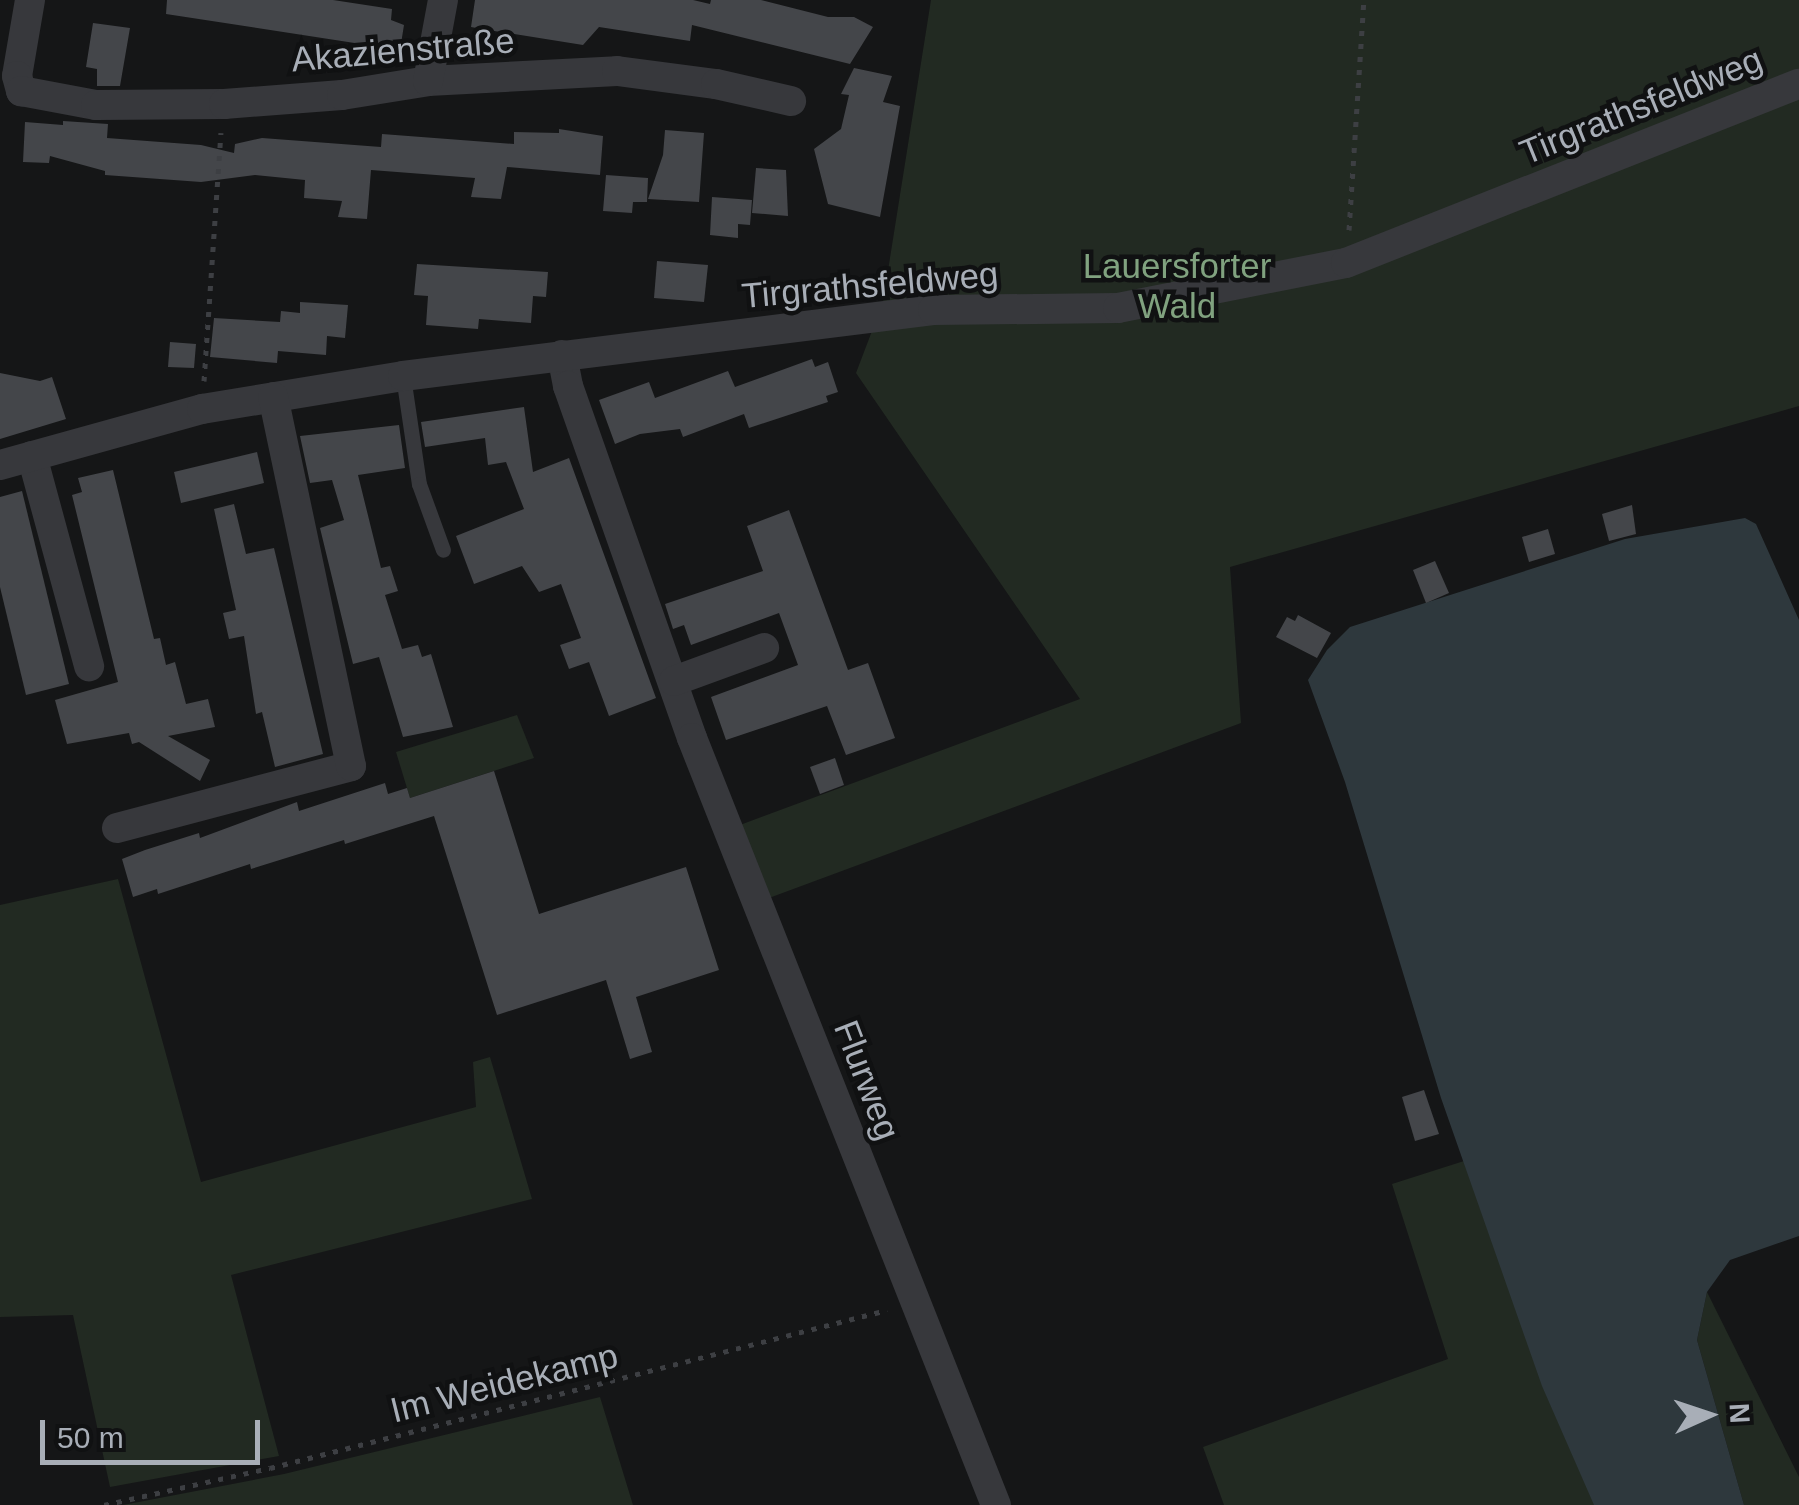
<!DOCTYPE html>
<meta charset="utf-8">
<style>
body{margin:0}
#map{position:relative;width:1799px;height:1505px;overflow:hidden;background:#151617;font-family:Arial,sans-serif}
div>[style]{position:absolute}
.green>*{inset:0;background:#222a22}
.water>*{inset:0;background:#2e383d}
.building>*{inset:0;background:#44464a}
.path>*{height:5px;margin-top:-2.5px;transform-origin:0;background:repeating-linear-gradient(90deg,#3d3f43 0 5px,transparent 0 13px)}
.lane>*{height:15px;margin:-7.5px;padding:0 7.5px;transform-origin:7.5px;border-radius:7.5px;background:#37383c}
.street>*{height:30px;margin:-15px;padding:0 15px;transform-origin:15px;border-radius:15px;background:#37383c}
span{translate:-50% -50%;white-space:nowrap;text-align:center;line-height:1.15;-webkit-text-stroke:9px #101112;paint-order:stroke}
.street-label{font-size:35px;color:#a8aeb7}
.park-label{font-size:35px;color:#80a27f}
.north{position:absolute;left:1659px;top:1365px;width:100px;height:100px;-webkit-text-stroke:8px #101112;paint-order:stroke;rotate:87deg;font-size:28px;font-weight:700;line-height:40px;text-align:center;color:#a8aeb7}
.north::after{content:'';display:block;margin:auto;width:35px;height:45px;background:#a8aeb7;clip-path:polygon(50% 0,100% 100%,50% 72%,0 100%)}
.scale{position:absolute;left:40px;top:1420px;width:220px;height:45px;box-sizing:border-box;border:5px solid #a8aeb7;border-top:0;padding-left:12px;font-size:30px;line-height:35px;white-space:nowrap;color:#a8aeb7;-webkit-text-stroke:8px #101112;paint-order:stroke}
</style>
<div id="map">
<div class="green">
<div style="clip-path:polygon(931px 0,1799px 0,1799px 406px,1230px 567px,1241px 723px,769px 898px,740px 825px,1080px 699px,856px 373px,883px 302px)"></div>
<div style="clip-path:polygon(517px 715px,534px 758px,410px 798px,396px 752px)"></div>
<div style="clip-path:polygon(118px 879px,201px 1182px,476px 1107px,473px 1062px,490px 1057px,532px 1199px,231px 1275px,279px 1456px,110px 1487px,73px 1315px,0 1317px,0 905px)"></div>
<div style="clip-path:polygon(1464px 1161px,1597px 1505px,1224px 1505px,1203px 1447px,1448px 1359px,1392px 1184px)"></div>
<div style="clip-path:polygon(1707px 1292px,1799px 1477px,1799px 1505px,1744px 1505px,1697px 1340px)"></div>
<div style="clip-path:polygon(600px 1397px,633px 1505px,123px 1505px,284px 1474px)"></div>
</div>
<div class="water">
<div style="clip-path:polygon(1745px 518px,1756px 524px,1799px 620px,1799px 1236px,1730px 1260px,1707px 1292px,1697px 1340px,1744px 1505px,1594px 1505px,1542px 1386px,1441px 1098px,1345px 782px,1308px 680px,1327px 650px,1350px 627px,1625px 539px)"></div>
</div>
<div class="building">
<div style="clip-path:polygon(167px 0,333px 0,392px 9px,391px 20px,404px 25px,400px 50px,166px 14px)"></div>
<div style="clip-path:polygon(475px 0,693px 0,710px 4px,711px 0,761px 0,828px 17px,854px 17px,873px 27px,850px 64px,692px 25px,690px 41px,599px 27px,583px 45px,482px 29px,471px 27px)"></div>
<div style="clip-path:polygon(93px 23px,130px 28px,120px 86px,97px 86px,97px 69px,86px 67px)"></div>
<div style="clip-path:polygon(854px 68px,892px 76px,883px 102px,900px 106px,880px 217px,828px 204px,814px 149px,841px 129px,849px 95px,841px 94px)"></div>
<div style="clip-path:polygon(63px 121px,108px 124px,107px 138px,201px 145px,234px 153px,235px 144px,262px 138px,381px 147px,382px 134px,514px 144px,514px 132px,559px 133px,559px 129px,603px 136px,600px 175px,507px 167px,501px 199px,471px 197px,475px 178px,371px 170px,367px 219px,338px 217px,342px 201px,304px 198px,305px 180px,255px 175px,201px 182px,105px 175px,105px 171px,50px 156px,49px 163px,23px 162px,25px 122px,63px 125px)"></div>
<div style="clip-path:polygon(665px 130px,704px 133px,699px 202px,648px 199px,663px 155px)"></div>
<div style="clip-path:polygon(756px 168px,786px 170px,788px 216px,752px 213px)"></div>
<div style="clip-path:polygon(606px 175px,648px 178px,647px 202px,633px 202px,632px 213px,603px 211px)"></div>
<div style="clip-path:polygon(712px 197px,752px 200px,750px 225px,738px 224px,738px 238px,710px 235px)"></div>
<div style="clip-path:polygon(657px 261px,708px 265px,704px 302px,654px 298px)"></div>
<div style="clip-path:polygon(417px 264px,548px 272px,546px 297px,533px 296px,531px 323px,479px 319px,478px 329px,426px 325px,428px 296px,414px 295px)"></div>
<div style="clip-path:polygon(300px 302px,348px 305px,345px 338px,327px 336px,326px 355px,278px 351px,277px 363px,210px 357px,214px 318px,280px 322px,281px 311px,300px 313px)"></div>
<div style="clip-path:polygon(170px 342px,196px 344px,194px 368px,168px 367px)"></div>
<div style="clip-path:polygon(812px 359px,815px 367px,828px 362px,838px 392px,826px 396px,828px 402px,749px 428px,744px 414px,683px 437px,680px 429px,640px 434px,615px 444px,599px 400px,649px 382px,655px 398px,728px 371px,735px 387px)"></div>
<div style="clip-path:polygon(0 373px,40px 381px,52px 377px,66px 419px,0 439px)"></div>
<div style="clip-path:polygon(524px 407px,533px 472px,569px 458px,656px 698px,609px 716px,589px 662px,569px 669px,560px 645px,581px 638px,561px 584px,539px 592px,522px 566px,474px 584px,456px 536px,524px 509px,506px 462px,488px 465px,485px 438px,425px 447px,421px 422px)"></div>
<div style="clip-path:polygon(399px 425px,405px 468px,358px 475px,381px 568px,390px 566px,398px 591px,385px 595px,402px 649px,418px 645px,422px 657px,431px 654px,453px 727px,403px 737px,379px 657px,353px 664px,320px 528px,344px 520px,332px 480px,310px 483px,300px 436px)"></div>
<div style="clip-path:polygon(257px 452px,264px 483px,181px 503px,174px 472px)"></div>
<div style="clip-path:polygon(113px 470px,154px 639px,160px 638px,166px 665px,175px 662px,186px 704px,208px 699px,215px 727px,168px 736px,210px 760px,200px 781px,139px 742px,132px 744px,129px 733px,67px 744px,55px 700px,118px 682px,72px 495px,82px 492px,78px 478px)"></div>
<div style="clip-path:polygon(22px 491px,69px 684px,26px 695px,0 587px,0 497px)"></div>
<div style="clip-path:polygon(234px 504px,246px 554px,274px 548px,323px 754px,275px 767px,262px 712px,256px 714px,244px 636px,229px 639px,223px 613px,236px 610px,214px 509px)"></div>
<div style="clip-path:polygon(1632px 505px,1636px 534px,1609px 541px,1602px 514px)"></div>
<div style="clip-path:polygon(789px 510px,848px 670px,868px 663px,895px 738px,846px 755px,827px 706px,726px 740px,711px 697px,798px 665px,779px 613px,691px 645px,684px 625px,673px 629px,665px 604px,763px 571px,747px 526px)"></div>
<div style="clip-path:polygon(1548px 529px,1555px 554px,1529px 562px,1522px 537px)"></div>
<div style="clip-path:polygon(1435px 561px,1449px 593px,1426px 603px,1413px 570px)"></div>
<div style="clip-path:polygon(1298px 615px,1331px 633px,1317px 658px,1276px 637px,1287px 617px,1295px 621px)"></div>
<div style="clip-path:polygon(835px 758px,844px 785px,820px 794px,810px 767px)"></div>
<div style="clip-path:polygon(494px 771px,539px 914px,686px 867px,719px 970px,636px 997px,652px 1052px,630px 1059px,606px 980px,497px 1015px,434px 816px,345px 844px,344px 840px,251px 869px,250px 864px,158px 894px,157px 889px,133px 897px,122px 859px,145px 850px,199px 833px,200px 838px,297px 802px,299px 811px,385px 783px,388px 794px,407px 788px,410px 798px)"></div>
<div style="clip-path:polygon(1424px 1090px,1439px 1134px,1415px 1141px,1402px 1097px)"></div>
</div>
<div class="path">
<div style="left:1349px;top:230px;width:230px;rotate:-86.3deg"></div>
<div style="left:204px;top:381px;width:249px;rotate:-86.1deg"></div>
<div style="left:104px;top:1505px;width:170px;rotate:-12.6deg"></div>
<div style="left:270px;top:1468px;width:637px;rotate:-14.36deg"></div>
</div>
<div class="lane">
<div style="left:403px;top:376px;width:109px;rotate:81.6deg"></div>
<div style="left:419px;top:484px;width:70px;rotate:70deg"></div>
</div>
<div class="street">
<div style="left:30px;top:0;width:77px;rotate:99.7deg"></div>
<div style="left:17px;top:76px;width:16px;rotate:75deg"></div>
<div style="left:21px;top:91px;width:76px;rotate:10.6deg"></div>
<div style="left:96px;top:105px;width:128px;rotate:-0.4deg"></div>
<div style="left:224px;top:104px;width:118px;rotate:-4.4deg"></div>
<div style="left:342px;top:95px;width:87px;rotate:-9.2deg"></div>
<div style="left:428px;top:81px;width:189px;rotate:-3deg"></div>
<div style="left:617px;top:71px;width:100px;rotate:7.5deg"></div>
<div style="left:716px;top:84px;width:77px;rotate:12.8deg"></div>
<div style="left:428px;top:81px;width:82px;rotate:-79.5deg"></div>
<div style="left:562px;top:355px;width:32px;rotate:79deg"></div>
<div style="left:568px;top:386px;width:373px;rotate:70.6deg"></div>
<div style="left:692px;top:738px;width:825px;rotate:68.38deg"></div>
<div style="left:32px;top:456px;width:218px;rotate:74.8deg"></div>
<div style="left:0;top:465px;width:210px;rotate:-15.5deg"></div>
<div style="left:202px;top:409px;width:204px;rotate:-9.3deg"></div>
<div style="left:403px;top:376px;width:534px;rotate:-7.1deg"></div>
<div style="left:933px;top:310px;width:185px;rotate:-0.6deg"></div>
<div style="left:1118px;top:308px;width:232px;rotate:-11.2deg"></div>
<div style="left:1346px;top:263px;width:487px;rotate:-21.6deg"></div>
<div style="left:674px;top:681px;width:96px;rotate:-20.1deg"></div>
<div style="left:117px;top:828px;width:242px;rotate:-14.8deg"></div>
<div style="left:351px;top:766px;width:377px;rotate:-101.9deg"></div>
</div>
<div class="street-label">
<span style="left:403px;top:50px;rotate:-5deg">Akazienstraße</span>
<span style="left:1641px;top:106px;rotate:-22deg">Tirgrathsfeldweg</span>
<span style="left:870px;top:285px;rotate:-5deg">Tirgrathsfeldweg</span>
<span style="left:867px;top:1080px;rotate:69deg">Flurweg</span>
<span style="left:504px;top:1383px;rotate:-14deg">Im Weidekamp</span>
</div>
<div class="park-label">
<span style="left:1177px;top:286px">Lauersforter<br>Wald</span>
</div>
<div class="north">N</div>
<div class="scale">50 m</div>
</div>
